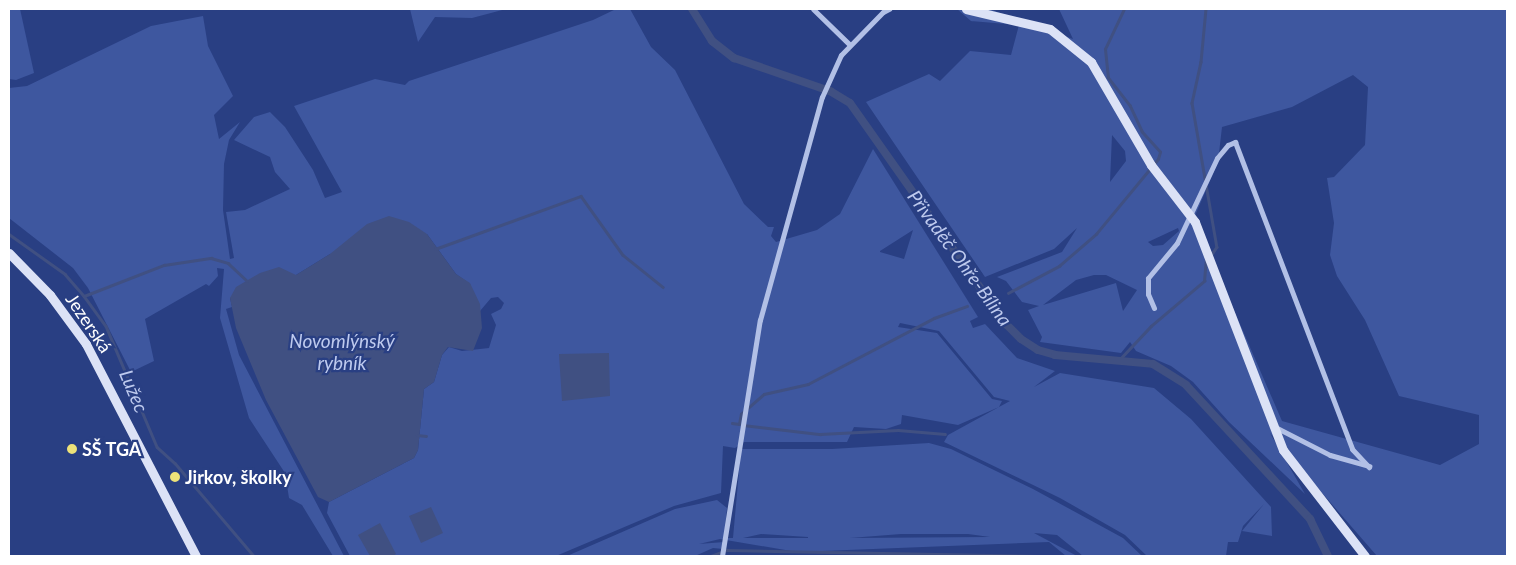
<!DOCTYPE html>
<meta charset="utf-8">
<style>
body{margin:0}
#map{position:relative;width:1516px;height:565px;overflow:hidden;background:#293f83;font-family:Lato,sans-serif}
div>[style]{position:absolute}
.green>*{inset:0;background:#3e579f}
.water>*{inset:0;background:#405082}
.stream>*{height:2.5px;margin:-1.25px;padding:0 1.25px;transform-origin:1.25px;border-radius:1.25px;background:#405082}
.canal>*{height:8px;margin:-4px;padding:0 4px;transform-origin:4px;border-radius:4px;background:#405082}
.street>*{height:5px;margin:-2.5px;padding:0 2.5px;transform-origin:2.5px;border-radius:2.5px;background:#b2c0e6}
.secondary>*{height:9px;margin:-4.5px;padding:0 4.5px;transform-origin:4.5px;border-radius:4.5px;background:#dce2f6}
.dots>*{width:14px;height:14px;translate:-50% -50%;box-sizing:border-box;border:2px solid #293f83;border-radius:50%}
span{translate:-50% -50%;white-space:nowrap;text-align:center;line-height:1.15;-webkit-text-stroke:4.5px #293f83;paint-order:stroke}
.street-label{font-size:18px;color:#fff}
.poi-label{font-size:18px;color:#fff;font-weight:700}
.left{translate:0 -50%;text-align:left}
.water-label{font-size:19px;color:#becaee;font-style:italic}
.frame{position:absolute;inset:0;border:10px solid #fff;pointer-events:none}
</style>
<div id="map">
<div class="green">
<div style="clip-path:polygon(9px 9px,20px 9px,34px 73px,16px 80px,9px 79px)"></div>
<div style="clip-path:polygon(410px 9px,506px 9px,472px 18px,435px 17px,418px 42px)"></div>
<div style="clip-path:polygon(evenodd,616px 9px,630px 9px,651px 47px,675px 70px,744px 204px,768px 227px,774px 227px,771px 236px,776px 242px,817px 230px,840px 214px,873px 149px,978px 317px,970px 321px,973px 328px,985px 324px,1017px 358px,1055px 371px,1034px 387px,1060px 373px,1154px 388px,1191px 419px,1271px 507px,1272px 536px,1242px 531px,1264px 504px,1243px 526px,1238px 542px,1228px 542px,1226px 556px,1147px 556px,1125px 535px,1060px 498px,944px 442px,948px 435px,999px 407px,958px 425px,902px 415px,901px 424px,886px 429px,854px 427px,847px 442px,744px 442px,735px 448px,723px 446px,721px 493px,674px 506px,556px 556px,350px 556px,327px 513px,329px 502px,414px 458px,418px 450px,424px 389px,434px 382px,442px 355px,449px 347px,462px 351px,489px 348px,496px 325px,491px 314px,501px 309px,504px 303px,498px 297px,491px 298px,480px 311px,470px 284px,456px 274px,427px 234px,330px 254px,296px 275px,230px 298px,232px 307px,226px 309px,239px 355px,344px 556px,333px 556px,302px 505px,289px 498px,285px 473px,249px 418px,220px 318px,224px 269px,217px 268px,218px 276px,209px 286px,206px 284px,145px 319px,154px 361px,131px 372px,88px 288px,73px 268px,9px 218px,9px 88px,27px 86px,151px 26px,203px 16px,208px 46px,233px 96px,214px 115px,219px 139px,240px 122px,229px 140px,224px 164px,223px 210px,230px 259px,234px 258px,226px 212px,245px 210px,290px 189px,275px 172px,270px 157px,234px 140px,254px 117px,270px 112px,285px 127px,313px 170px,325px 198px,342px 192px,294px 106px,375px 79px,405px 85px,409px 81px,593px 20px,616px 9px,913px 230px,904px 259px,880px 252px,880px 251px,913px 230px,616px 9px,900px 323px,939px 331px,994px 397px,1010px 401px,999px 407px,1002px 401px,992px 399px,937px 333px,898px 327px,900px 323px)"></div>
<div style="clip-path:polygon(evenodd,957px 9px,989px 9px,1073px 39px,1059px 9px,1507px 9px,1507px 556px,1377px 556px,1270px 433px,1305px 494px,1229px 422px,1193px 382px,1171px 366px,1136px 351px,1130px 342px,1121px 353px,1040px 342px,1042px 337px,1028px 310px,1039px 306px,1022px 302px,1006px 281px,997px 277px,1062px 252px,1077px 228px,1054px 249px,985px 277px,866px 102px,929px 74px,940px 81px,970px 51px,1011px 55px,1019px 25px,971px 21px,957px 9px,1353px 75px,1368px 87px,1365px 145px,1334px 177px,1327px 178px,1334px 223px,1330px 255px,1337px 276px,1365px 320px,1399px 396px,1479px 415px,1479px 444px,1440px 465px,1282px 421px,1194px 218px,1218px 162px,1222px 127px,1292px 107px,1353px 75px,957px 9px,1112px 135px,1125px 151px,1126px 161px,1110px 182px,1112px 135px,957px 9px,1178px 228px,1179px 231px,1163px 245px,1153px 246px,1148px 242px,1178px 228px,957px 9px,1094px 275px,1106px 275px,1137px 290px,1123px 311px,1116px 283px,1043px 305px,1076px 280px,1094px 275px)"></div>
<div style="clip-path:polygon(evenodd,929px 443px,951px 449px,1033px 489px,1123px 538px,1142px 556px,1083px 556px,1057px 535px,1034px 533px,1077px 556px,1066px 556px,1049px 542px,797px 552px,720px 539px,699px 544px,724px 542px,723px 549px,713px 548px,695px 556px,567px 556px,675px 509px,717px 500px,727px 508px,724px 538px,733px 538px,741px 449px,832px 449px,929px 443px,761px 534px,808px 537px,808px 538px,743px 538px,761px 534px,929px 443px,901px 534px,968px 534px,990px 537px,850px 538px,901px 534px)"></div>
</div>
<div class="water">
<div style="clip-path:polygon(389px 216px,409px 222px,427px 234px,456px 274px,470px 283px,480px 304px,482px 328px,473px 351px,448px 347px,442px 355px,434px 382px,424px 389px,418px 450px,414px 458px,329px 502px,318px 497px,266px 400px,236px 328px,230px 298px,236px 287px,260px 273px,279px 267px,296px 275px,330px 254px,367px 224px)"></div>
<div style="clip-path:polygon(609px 353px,610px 396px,562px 401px,559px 354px)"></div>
<div style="clip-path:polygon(431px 507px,443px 533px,421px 543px,409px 516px)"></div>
<div style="clip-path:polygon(380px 523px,396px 554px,393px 556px,370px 556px,358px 535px)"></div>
</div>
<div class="stream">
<div style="left:1206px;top:9px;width:53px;rotate:95.4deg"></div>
<div style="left:1201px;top:62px;width:42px;rotate:102.4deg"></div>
<div style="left:1192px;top:103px;width:146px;rotate:80.2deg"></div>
<div style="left:1217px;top:247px;width:11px;rotate:124deg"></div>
<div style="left:9px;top:234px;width:69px;rotate:35.5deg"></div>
<div style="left:65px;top:274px;width:29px;rotate:49deg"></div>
<div style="left:84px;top:296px;width:37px;rotate:54deg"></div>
<div style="left:106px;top:326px;width:131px;rotate:67.1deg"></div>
<div style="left:157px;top:447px;width:24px;rotate:42deg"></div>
<div style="left:175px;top:463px;width:122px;rotate:49.7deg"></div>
<div style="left:435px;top:249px;width:155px;rotate:-20deg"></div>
<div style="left:581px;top:196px;width:72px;rotate:54.6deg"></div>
<div style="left:623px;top:255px;width:51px;rotate:38.7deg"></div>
<div style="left:1008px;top:293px;width:58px;rotate:-27.9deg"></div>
<div style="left:1059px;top:266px;width:49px;rotate:-40.9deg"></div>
<div style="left:1096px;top:234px;width:97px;rotate:-50.4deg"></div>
<div style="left:1158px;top:159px;width:7px;rotate:-74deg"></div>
<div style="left:1160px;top:152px;width:27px;rotate:-132deg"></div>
<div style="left:1142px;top:132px;width:29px;rotate:-115deg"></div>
<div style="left:1130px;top:106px;width:36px;rotate:-128deg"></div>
<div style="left:1108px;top:78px;width:29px;rotate:-96deg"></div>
<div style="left:1105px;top:49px;width:44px;rotate:-64.6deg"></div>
<div style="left:84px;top:296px;width:86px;rotate:-21.2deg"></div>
<div style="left:164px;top:265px;width:48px;rotate:-8.5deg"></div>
<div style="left:211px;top:258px;width:18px;rotate:16deg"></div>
<div style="left:228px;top:263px;width:26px;rotate:43deg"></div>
<div style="left:1118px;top:361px;width:48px;rotate:-46.7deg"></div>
<div style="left:1151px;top:326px;width:70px;rotate:-40.3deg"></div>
<div style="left:1204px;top:281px;width:22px;rotate:-85deg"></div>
<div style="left:732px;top:423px;width:7px;rotate:8deg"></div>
<div style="left:739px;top:424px;width:10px;rotate:-79deg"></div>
<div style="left:741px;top:414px;width:30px;rotate:-41deg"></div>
<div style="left:764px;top:394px;width:45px;rotate:-12.8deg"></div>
<div style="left:808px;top:384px;width:142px;rotate:-27.6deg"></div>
<div style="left:934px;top:318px;width:35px;rotate:-20deg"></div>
<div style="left:743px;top:425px;width:78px;rotate:6.7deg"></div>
<div style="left:820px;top:434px;width:78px;rotate:-2.9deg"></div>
<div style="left:898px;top:430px;width:47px;rotate:4.9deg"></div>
<div style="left:417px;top:435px;width:9px;rotate:6deg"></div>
<div style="left:711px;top:556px;width:17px;rotate:-21deg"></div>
<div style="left:727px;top:550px;width:311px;rotate:1.1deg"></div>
</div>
<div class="canal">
<div style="left:692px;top:9px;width:38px;rotate:58deg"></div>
<div style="left:712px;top:41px;width:28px;rotate:38deg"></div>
<div style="left:734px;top:58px;width:102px;rotate:19deg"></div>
<div style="left:830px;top:91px;width:23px;rotate:31deg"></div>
<div style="left:850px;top:103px;width:271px;rotate:54.8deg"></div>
<div style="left:1006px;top:324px;width:21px;rotate:45deg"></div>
<div style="left:1021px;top:339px;width:20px;rotate:33deg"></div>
<div style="left:1038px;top:350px;width:18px;rotate:16deg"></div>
<div style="left:1055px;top:355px;width:98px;rotate:5.2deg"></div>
<div style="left:1153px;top:364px;width:39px;rotate:32deg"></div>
<div style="left:1186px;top:385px;width:183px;rotate:47.2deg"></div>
<div style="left:1310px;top:519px;width:41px;rotate:64.1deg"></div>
</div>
<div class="street">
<div style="left:813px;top:9px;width:50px;rotate:44.2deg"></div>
<div style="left:1154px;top:308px;width:15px;rotate:-113deg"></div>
<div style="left:1148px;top:294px;width:16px;rotate:-90deg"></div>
<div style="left:1148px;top:278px;width:45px;rotate:-50.4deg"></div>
<div style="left:1177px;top:243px;width:94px;rotate:-64.8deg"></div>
<div style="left:1217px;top:158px;width:17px;rotate:-50deg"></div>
<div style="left:1228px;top:145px;width:8px;rotate:-23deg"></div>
<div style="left:1235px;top:142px;width:329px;rotate:69.1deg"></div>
<div style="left:1352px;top:449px;width:25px;rotate:47deg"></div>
<div style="left:1275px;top:427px;width:62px;rotate:27deg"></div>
<div style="left:1330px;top:455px;width:41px;rotate:15.8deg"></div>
<div style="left:722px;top:556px;width:239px;rotate:-80.9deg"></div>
<div style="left:760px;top:320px;width:231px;rotate:-74.5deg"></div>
<div style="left:822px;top:97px;width:46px;rotate:-65.7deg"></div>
<div style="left:841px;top:55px;width:60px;rotate:-45.7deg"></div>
<div style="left:883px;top:12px;width:7px;rotate:-27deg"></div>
</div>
<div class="secondary">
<div style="left:966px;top:9px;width:86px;rotate:13.4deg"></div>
<div style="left:1050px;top:29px;width:53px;rotate:38.8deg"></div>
<div style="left:1091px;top:62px;width:119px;rotate:59.8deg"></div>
<div style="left:1151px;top:165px;width:72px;rotate:52.3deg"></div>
<div style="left:1195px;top:222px;width:244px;rotate:68.9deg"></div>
<div style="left:1283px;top:450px;width:134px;rotate:52.3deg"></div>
<div style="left:9px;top:253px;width:59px;rotate:45.7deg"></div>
<div style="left:50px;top:295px;width:61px;rotate:53.7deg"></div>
<div style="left:86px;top:344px;width:239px;rotate:62.6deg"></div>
</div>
<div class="dots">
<div style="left:72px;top:449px;background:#ede279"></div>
<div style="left:175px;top:477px;background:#ede279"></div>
</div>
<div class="street-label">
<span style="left:89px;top:323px;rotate:56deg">Jezerská</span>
</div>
<div class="poi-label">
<span class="left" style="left:82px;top:449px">SŠ TGA</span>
<span class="left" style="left:185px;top:477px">Jirkov, školky</span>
</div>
<div class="water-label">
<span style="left:960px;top:258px;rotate:54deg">Přivaděč Ohře-Bílina</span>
<span style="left:342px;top:352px">Novomlýnský<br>rybník</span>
<span style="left:134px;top:391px;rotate:67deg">Lužec</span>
</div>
<div class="frame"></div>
</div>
